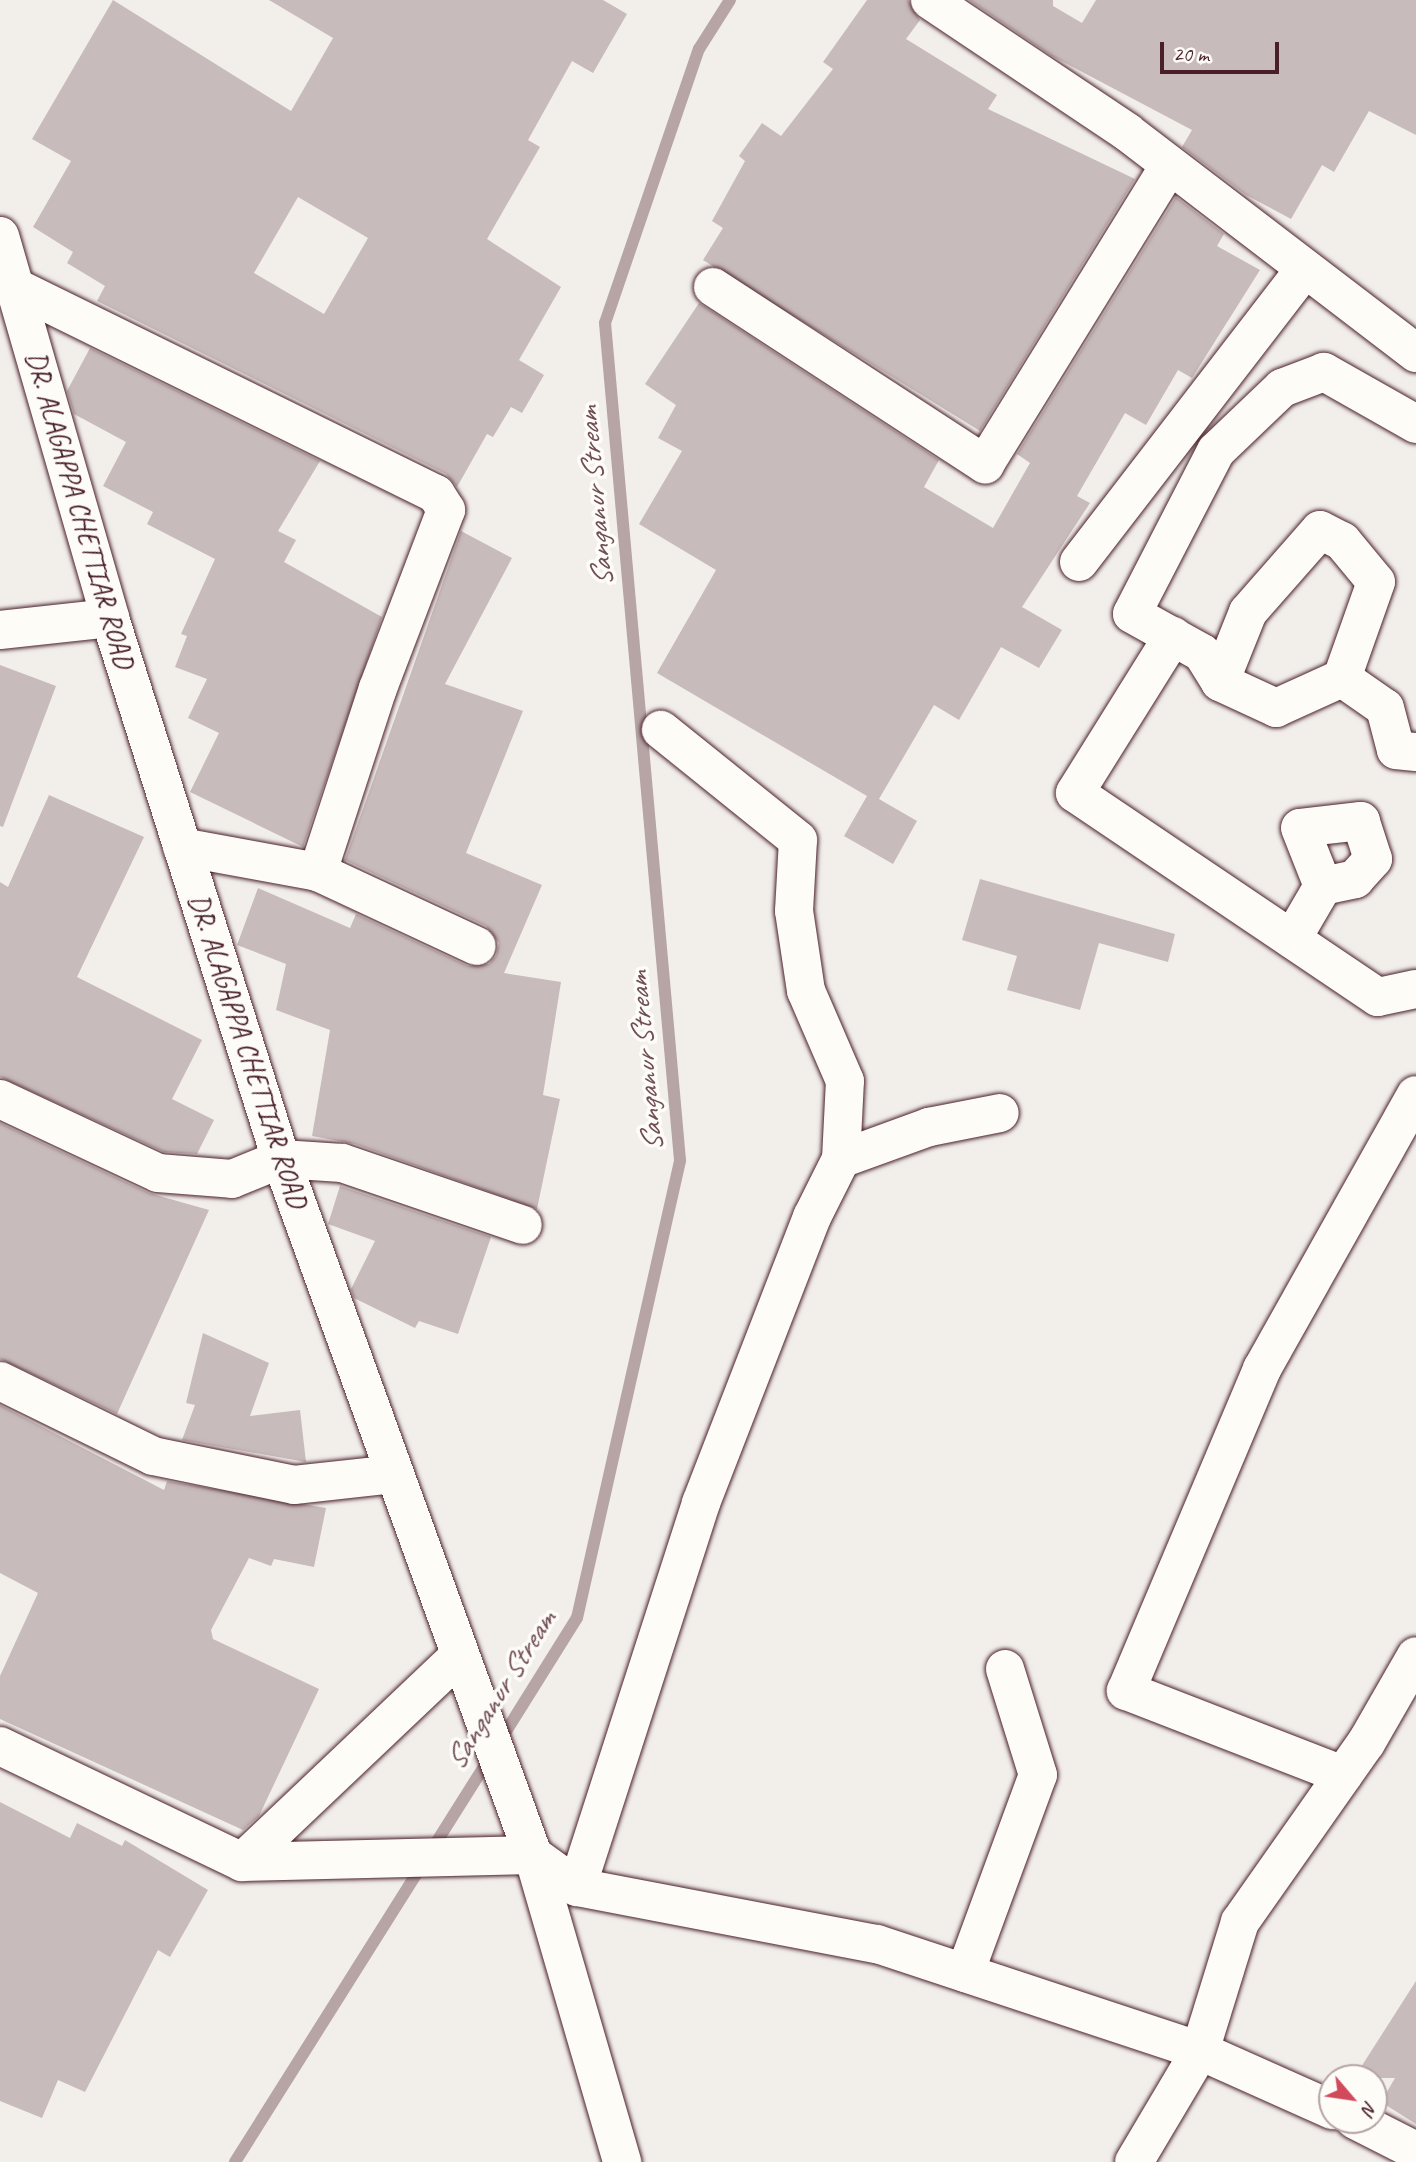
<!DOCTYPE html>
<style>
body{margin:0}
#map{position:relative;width:1416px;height:2162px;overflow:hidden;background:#f2efeb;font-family:Caveat,sans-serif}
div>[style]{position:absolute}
.stream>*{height:12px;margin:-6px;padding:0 6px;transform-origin:6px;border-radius:6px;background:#b7a5a6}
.building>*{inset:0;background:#c8bbbb}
.roads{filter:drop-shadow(0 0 2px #4a1f2b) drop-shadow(0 0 2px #4a1f2b)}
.minor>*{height:38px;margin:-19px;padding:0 19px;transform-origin:19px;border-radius:19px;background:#fdfcf7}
.tertiary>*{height:38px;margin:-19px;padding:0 19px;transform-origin:19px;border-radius:19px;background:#fdfcf7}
span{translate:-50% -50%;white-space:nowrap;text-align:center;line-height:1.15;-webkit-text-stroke:7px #fdfcf7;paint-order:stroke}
.street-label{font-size:28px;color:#4a1f2b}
.water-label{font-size:30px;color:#704e56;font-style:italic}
.north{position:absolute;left:1318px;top:2064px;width:70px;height:70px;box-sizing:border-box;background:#fdfcf7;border:2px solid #b5a4a5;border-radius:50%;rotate:119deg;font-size:19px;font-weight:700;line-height:28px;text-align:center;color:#4a1f2b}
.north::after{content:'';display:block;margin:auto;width:24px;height:32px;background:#d1495b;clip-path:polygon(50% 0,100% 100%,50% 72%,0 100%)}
.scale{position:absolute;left:1160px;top:42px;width:119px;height:32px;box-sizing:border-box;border:4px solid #4a1f2b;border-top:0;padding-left:9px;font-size:21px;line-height:24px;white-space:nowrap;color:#4a1f2b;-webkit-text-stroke:5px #fdfcf7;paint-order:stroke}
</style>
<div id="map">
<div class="stream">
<div style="left:500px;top:1741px;width:145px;rotate:-58deg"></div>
<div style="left:577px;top:1618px;width:469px;rotate:-77.3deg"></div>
<div style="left:680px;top:1160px;width:840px;rotate:-95.12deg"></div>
<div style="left:605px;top:323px;width:290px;rotate:-71.1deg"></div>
<div style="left:699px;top:49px;width:58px;rotate:-57.7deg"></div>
<div style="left:235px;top:2162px;width:480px;rotate:-57.8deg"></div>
</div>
<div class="building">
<div style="clip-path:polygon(evenodd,113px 0,291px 111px,333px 38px,269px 0,603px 0,627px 14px,593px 73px,572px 61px,528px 140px,540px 147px,487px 239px,561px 287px,519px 360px,544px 375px,522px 413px,511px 407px,493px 437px,487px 434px,457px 487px,446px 474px,97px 301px,105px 286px,67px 263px,73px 252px,33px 227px,71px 161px,32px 139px,113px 0,298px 197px,368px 238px,324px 314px,254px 273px,298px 197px)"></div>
<div style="clip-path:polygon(867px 0,908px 0,920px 20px,906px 39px,997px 95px,988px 109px,1135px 179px,980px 431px,703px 260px,723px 228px,712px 221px,745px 161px,739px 156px,762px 123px,781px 136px,833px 69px,823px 62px)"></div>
<div style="clip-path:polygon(969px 0,1053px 0,1053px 6px,1082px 23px,1096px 0,1416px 0,1416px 135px,1369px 111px,1334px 172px,1322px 165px,1291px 219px,1246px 195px,1182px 147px,1192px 130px,1052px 56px)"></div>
<div style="clip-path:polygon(1176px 197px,1224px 234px,1217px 246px,1260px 270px,1192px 378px,1178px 370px,1146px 425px,1125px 413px,1077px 496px,1090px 503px,1022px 607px,1062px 630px,1039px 668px,1001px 647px,959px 720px,934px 705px,879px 799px,917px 821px,893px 864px,844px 836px,867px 796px,657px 673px,716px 570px,639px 524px,682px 451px,658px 438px,676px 405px,645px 384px,699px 303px,939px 460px,924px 487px,993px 528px,1030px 463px,1017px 454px)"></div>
<div style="clip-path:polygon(90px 348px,320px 461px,278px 531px,296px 540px,284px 562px,382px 617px,303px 847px,190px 792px,219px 733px,188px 718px,207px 679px,175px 667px,187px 636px,181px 634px,215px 559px,147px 524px,153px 512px,103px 486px,126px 442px,74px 414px,67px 391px)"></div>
<div style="clip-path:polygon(461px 531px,512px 558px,445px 684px,523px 711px,466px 853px,542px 885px,504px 973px,561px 982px,543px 1095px,560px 1099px,537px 1209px,355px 1144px,312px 1136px,330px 1030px,276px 1010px,286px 964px,237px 945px,258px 888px,350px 928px,356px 914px,468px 966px,489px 964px,496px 956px,499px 943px,486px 926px,345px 860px)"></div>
<div style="clip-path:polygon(0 665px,56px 686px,3px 827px,0 826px)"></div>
<div style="clip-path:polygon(49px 795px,144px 837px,77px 977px,202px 1040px,172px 1099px,214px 1120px,197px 1154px,164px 1152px,0 1077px,0 882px,8px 887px)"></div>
<div style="clip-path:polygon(980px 879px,1175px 934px,1168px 962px,1099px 943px,1080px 1010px,1007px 990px,1017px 956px,962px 940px)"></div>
<div style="clip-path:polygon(0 1123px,149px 1193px,209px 1210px,117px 1414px,0 1359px)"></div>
<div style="clip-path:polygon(340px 1186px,491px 1237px,458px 1334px,419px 1321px,415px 1328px,354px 1298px,351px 1289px,375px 1241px,328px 1224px)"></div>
<div style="clip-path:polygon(203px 1333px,269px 1363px,250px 1416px,300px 1410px,306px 1462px,182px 1440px,195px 1405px,186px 1403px)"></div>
<div style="clip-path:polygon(0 1405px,164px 1490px,167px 1481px,326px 1508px,314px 1567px,274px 1559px,271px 1566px,249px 1558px,211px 1630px,213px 1639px,319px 1689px,259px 1816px,243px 1830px,0 1719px,0 1676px,38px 1593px,0 1573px)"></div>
<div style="clip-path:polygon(0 1802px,70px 1838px,77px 1823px,122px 1846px,125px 1840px,208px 1890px,170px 1957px,158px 1950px,85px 2092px,58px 2080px,42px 2118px,0 2101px)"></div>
<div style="clip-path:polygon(1416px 1981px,1416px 2124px,1381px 2102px,1395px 2078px,1354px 2078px)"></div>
</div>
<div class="roads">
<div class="minor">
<div style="left:930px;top:0;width:237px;rotate:33.8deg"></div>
<div style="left:1127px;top:132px;width:364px;rotate:37.4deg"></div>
<div style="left:15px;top:287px;width:469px;rotate:26.2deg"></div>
<div style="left:436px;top:494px;width:19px;rotate:58deg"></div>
<div style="left:446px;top:510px;width:191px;rotate:110.9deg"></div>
<div style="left:378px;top:688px;width:194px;rotate:108.1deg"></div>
<div style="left:713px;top:287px;width:325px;rotate:33.1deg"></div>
<div style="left:985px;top:464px;width:350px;rotate:-58.3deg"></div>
<div style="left:1416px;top:424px;width:106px;rotate:-150.5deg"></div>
<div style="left:1324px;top:372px;width:45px;rotate:159.1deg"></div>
<div style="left:1282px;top:388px;width:91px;rotate:136.3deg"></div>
<div style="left:1216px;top:451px;width:183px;rotate:117.3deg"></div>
<div style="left:1132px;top:614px;width:80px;rotate:29.1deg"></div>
<div style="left:1202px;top:653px;width:34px;rotate:58deg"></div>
<div style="left:1220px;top:682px;width:62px;rotate:24.9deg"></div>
<div style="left:1276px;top:708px;width:72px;rotate:-24.4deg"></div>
<div style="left:1342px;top:678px;width:52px;rotate:34.9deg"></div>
<div style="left:1385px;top:708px;width:43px;rotate:75.3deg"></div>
<div style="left:1396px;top:750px;width:20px;rotate:6deg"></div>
<div style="left:1079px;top:562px;width:370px;rotate:-52.4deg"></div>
<div style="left:0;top:630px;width:111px;rotate:-6.2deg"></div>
<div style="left:1173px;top:636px;width:185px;rotate:122deg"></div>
<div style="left:1075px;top:793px;width:365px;rotate:34deg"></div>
<div style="left:1378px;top:997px;width:39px;rotate:-12deg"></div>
<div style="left:1220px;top:682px;width:75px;rotate:-68.2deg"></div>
<div style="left:1248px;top:612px;width:109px;rotate:-48.7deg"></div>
<div style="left:1320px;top:530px;width:25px;rotate:27deg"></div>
<div style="left:1342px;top:541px;width:53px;rotate:50.3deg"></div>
<div style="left:1376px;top:582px;width:102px;rotate:109.5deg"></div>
<div style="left:182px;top:847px;width:138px;rotate:10.4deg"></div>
<div style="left:318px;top:872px;width:175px;rotate:25deg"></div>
<div style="left:1292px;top:939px;width:61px;rotate:-59.7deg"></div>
<div style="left:1323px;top:886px;width:33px;rotate:-12deg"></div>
<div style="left:1355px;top:879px;width:27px;rotate:-48deg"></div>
<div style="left:1373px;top:859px;width:40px;rotate:-108deg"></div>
<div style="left:1361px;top:821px;width:61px;rotate:173.5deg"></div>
<div style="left:1300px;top:828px;width:62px;rotate:68.4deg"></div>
<div style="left:0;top:1099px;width:174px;rotate:25.1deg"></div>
<div style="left:158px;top:1173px;width:74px;rotate:4.6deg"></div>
<div style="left:232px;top:1179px;width:53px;rotate:-22.2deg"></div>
<div style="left:281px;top:1159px;width:61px;rotate:3.8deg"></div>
<div style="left:342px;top:1163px;width:191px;rotate:18.9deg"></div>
<div style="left:841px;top:1159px;width:94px;rotate:-20deg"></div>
<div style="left:929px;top:1127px;width:72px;rotate:-11.2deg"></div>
<div style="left:0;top:1381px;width:170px;rotate:26.1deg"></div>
<div style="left:153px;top:1456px;width:144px;rotate:11.6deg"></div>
<div style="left:294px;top:1485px;width:100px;rotate:-6.3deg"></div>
<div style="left:1343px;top:1775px;width:233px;rotate:-158.8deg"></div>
<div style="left:1126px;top:1691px;width:350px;rotate:-67.1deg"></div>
<div style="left:1262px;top:1369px;width:314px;rotate:-60.7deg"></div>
<div style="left:242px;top:1862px;width:298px;rotate:-43.5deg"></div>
<div style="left:577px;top:1887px;width:404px;rotate:-72.1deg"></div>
<div style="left:701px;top:1503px;width:307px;rotate:-68.8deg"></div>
<div style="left:812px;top:1217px;width:65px;rotate:-63.4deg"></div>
<div style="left:841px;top:1159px;width:78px;rotate:-87.1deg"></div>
<div style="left:845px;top:1081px;width:98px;rotate:-113.4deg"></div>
<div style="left:806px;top:991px;width:81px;rotate:-98.5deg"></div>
<div style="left:794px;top:911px;width:71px;rotate:-86.8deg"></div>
<div style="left:798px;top:840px;width:176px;rotate:-141.2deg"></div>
<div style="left:965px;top:1973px;width:211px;rotate:-69.8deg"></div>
<div style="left:1038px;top:1775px;width:111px;rotate:-107.3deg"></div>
<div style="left:1134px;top:2162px;width:129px;rotate:-59.3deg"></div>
<div style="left:1200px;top:2051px;width:135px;rotate:-72.8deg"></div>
<div style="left:1240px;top:1922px;width:219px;rotate:-54.9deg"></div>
<div style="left:1366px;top:1743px;width:100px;rotate:-60.1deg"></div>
</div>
<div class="tertiary">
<div style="left:0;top:236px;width:398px;rotate:73.9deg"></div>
<div style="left:110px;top:618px;width:567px;rotate:72.46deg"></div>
<div style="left:281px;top:1159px;width:740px;rotate:70.1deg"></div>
<div style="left:533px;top:1855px;width:320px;rotate:73.8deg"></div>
<div style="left:0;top:1746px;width:268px;rotate:25.6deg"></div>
<div style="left:242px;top:1862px;width:291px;rotate:-1.4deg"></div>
<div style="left:533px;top:1855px;width:54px;rotate:36deg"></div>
<div style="left:577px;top:1887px;width:305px;rotate:10.8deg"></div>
<div style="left:877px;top:1944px;width:340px;rotate:18.3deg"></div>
<div style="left:1200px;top:2051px;width:145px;rotate:24.1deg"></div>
<div style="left:1355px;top:2120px;width:68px;rotate:26.9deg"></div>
</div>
</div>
<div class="street-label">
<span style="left:80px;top:510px;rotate:74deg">DR. ALAGAPPA CHETTIAR ROAD</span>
<span style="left:248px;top:1051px;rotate:72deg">DR. ALAGAPPA CHETTIAR ROAD</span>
</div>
<div class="water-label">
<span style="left:595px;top:497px;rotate:-95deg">Sanganur Stream</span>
<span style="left:645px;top:1062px;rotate:-95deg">Sanganur Stream</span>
<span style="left:500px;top:1690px;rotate:-58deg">Sanganur Stream</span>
</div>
<div class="north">N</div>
<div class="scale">20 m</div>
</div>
